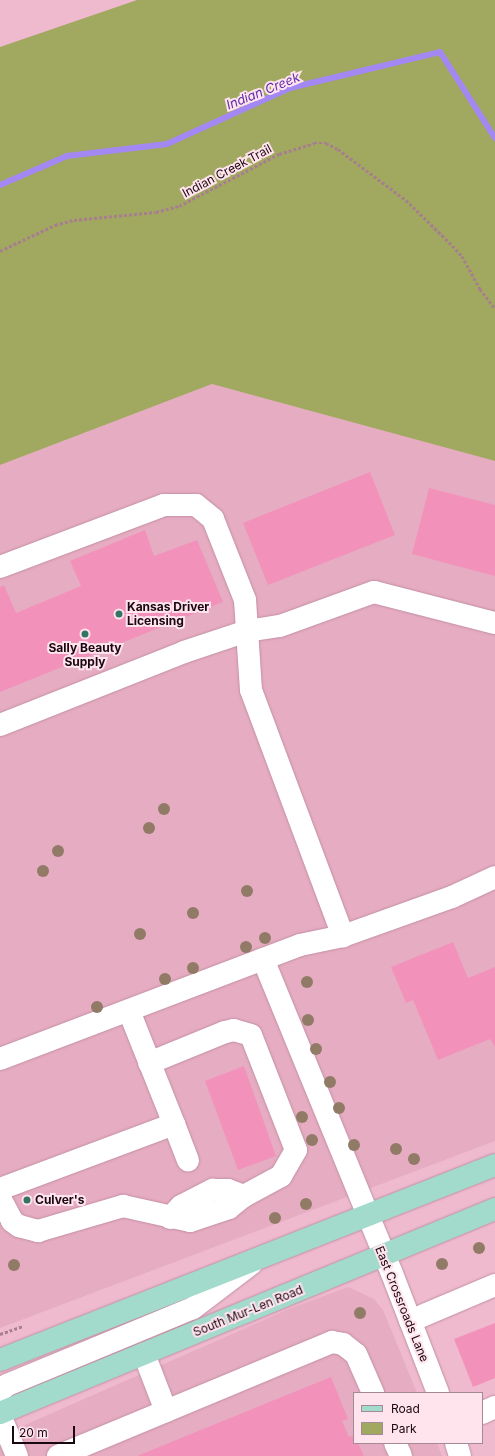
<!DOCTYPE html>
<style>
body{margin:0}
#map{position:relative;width:495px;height:1456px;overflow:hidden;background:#efbace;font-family:Inter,sans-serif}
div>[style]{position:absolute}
.built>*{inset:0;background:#e6acc2}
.green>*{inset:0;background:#a1a860}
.stream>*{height:6px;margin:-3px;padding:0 3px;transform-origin:3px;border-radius:3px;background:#a387f3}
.building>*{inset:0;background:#f292bb}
.path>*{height:2.5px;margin-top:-1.25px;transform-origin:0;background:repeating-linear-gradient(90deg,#a77e8e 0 3px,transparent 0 5px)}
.roads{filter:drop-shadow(0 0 1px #c290a3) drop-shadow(0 0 1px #c290a3)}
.minor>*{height:22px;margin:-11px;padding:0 11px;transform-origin:11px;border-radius:11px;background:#fff}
.major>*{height:22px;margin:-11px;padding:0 11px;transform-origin:11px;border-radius:11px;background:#a2dacb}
.trees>*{width:12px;height:12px;margin:-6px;border-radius:50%;background:#917b67}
.dots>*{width:11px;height:11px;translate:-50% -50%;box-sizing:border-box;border:2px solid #ffe3ed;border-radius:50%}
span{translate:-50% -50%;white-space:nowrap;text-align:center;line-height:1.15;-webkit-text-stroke:4px #ffe3ed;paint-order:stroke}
.street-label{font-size:12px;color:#1a0810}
.poi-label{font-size:12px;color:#1a0810;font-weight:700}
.left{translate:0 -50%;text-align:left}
.water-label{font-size:13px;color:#5d30ad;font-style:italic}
.legend{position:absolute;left:353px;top:1392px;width:130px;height:52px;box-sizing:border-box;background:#ffe3ed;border:1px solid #a38b95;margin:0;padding:5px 7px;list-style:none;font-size:12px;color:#1a0810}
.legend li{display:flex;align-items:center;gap:8px;height:20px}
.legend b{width:20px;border:1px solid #a38b95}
.scale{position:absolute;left:12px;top:1426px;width:63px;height:18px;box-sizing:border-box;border:2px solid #1a0810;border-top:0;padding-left:5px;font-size:12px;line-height:14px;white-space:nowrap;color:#1a0810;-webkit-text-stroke:3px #ffe3ed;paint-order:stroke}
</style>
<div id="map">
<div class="built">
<div style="clip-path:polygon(212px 384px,495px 461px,495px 1141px,0 1328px,0 465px)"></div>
<div style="clip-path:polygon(348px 1287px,374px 1299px,383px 1310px,417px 1393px,354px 1393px,354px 1443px,437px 1443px,442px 1456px,0 1456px,0 1436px,289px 1309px)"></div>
</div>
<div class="green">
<div style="clip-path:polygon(137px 0,495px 0,495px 461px,212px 384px,0 465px,0 47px)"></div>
</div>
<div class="stream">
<div style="left:0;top:185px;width:73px;rotate:-23.4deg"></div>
<div style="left:67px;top:156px;width:101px;rotate:-6.8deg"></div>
<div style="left:167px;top:144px;width:135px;rotate:-24.5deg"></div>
<div style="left:290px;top:88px;width:154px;rotate:-13.5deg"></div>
<div style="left:440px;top:52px;width:102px;rotate:57.4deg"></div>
</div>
<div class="building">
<div style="clip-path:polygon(370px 472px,395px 535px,268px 585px,243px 523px)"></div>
<div style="clip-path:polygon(429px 488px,495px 505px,495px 576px,412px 554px)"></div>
<div style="clip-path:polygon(145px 530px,154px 556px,197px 540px,223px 602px,0 692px,0 587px,4px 585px,16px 613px,81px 586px,70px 561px)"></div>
<div style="clip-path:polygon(453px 942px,468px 978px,495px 967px,495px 1047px,490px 1039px,438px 1060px,413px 1000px,406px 1003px,391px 967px)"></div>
<div style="clip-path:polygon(244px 1066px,276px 1156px,238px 1170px,205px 1081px)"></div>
<div style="clip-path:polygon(495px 1323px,495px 1378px,473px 1387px,454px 1339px)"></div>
<div style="clip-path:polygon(331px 1377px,348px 1419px,342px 1421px,349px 1437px,354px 1435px,354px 1443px,358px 1443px,364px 1456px,137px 1456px)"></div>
</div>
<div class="path">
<div style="left:0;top:251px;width:61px;rotate:-25.3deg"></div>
<div style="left:55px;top:225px;width:20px;rotate:-15deg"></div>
<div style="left:74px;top:220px;width:82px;rotate:-5.6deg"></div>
<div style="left:156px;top:212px;width:24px;rotate:-15deg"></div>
<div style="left:179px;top:206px;width:113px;rotate:-27.5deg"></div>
<div style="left:279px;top:154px;width:37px;rotate:-17deg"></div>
<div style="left:314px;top:143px;width:12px"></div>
<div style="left:326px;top:143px;width:13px;rotate:27deg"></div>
<div style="left:338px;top:149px;width:85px;rotate:36.9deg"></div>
<div style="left:406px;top:200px;width:60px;rotate:44.3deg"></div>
<div style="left:449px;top:242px;width:19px;rotate:47deg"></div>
<div style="left:462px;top:256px;width:38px;rotate:61deg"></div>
<div style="left:480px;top:289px;width:24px;rotate:52deg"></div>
<div style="left:0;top:1334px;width:24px;rotate:-19deg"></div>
</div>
<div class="roads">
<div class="minor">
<div style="left:0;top:567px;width:175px;rotate:-20.7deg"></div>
<div style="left:164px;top:505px;width:32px"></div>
<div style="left:196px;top:505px;width:22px;rotate:39deg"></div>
<div style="left:213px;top:519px;width:87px;rotate:68.4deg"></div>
<div style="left:245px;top:600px;width:90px;rotate:86.2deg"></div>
<div style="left:251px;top:690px;width:263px;rotate:69.5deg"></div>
<div style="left:0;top:725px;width:198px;rotate:-21.6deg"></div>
<div style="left:184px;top:652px;width:66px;rotate:-18.4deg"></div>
<div style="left:247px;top:631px;width:33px;rotate:-9deg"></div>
<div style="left:280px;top:626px;width:100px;rotate:-19.9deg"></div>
<div style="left:374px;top:592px;width:125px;rotate:14.4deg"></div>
<div style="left:263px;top:959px;width:337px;rotate:67.7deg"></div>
<div style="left:391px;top:1271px;width:131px;rotate:68.9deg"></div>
<div style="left:0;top:1059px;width:321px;rotate:-20.8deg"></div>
<div style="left:300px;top:945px;width:44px;rotate:-11.8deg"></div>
<div style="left:343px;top:936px;width:116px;rotate:-19.7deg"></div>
<div style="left:452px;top:897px;width:47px;rotate:-24.9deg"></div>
<div style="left:174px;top:1124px;width:39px;rotate:69deg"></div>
<div style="left:0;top:1189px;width:186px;rotate:-20.5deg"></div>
<div style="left:174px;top:1124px;width:122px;rotate:-111.7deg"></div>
<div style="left:0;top:1198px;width:26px;rotate:62deg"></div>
<div style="left:12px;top:1221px;width:9px;rotate:36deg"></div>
<div style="left:19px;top:1226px;width:20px;rotate:15deg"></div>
<div style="left:38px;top:1231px;width:89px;rotate:-16.4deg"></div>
<div style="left:123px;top:1206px;width:69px;rotate:12.6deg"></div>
<div style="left:190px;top:1221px;width:41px;rotate:-18.4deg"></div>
<div style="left:229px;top:1208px;width:19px;rotate:-39deg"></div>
<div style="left:244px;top:1196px;width:42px;rotate:-28.4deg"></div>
<div style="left:281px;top:1176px;width:30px;rotate:-60deg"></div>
<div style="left:296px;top:1150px;width:123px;rotate:-111.4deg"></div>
<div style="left:251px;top:1035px;width:18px;rotate:-164deg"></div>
<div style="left:234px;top:1030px;width:9px;rotate:167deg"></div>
<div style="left:225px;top:1032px;width:82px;rotate:157.8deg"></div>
<div style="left:170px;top:1218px;width:16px;rotate:-47deg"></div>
<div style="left:181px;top:1206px;width:36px;rotate:-27deg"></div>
<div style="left:213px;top:1190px;width:15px"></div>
<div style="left:228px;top:1190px;width:17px;rotate:21deg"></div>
<div style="left:410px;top:1321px;width:92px;rotate:-23deg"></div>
<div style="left:144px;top:1354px;width:61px;rotate:68.9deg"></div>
<div style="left:0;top:1391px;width:9px;rotate:-41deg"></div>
<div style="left:7px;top:1385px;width:201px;rotate:-22.5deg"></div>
<div style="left:193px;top:1308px;width:73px;rotate:-37.2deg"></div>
<div style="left:482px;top:1413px;width:14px;rotate:-25deg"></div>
<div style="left:0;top:1415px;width:44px;rotate:67.5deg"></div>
<div style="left:395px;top:1443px;width:14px;rotate:65deg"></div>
<div style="left:456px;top:1443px;width:14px;rotate:73deg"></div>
<div style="left:58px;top:1456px;width:297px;rotate:-22.6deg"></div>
<div style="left:332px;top:1342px;width:11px;rotate:10deg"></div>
<div style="left:343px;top:1344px;width:16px;rotate:38deg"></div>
<div style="left:356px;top:1354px;width:43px;rotate:66.4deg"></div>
</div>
<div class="major">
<div style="left:0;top:1360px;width:532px;rotate:-21.5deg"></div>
<div style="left:0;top:1413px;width:535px;rotate:-22.4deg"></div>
</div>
</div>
<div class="trees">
<div style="left:164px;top:809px"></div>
<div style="left:149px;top:828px"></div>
<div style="left:58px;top:851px"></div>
<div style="left:43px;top:871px"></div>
<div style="left:247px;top:891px"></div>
<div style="left:193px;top:913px"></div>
<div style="left:140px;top:934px"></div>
<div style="left:265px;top:938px"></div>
<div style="left:246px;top:947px"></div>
<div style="left:193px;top:968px"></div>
<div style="left:165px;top:979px"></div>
<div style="left:307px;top:982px"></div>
<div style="left:97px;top:1007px"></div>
<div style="left:308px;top:1020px"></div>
<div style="left:316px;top:1049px"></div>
<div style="left:330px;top:1082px"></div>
<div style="left:339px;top:1108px"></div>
<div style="left:302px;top:1117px"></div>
<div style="left:312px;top:1140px"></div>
<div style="left:354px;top:1145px"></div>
<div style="left:396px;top:1149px"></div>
<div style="left:414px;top:1159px"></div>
<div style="left:306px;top:1204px"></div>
<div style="left:275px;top:1218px"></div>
<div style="left:479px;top:1248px"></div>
<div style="left:442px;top:1264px"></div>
<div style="left:14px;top:1265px"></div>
<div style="left:360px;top:1313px"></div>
</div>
<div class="dots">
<div style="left:119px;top:614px;background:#337463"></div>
<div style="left:85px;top:634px;background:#337463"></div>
<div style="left:27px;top:1200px;background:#337463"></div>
</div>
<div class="street-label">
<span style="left:227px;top:171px;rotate:-28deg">Indian Creek Trail</span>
<span style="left:402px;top:1304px;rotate:68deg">East Crossroads Lane</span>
<span style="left:248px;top:1311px;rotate:-22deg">South Mur-Len Road</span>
</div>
<div class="poi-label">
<span class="left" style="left:127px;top:614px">Kansas Driver<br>Licensing</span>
<span style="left:85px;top:655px">Sally Beauty<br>Supply</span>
<span class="left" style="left:35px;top:1200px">Culver's</span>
</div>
<div class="water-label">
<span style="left:263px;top:91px;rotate:-22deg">Indian Creek</span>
</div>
<ul class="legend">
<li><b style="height:5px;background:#a2dacb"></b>Road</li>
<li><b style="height:11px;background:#a1a860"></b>Park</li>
</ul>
<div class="scale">20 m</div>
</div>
